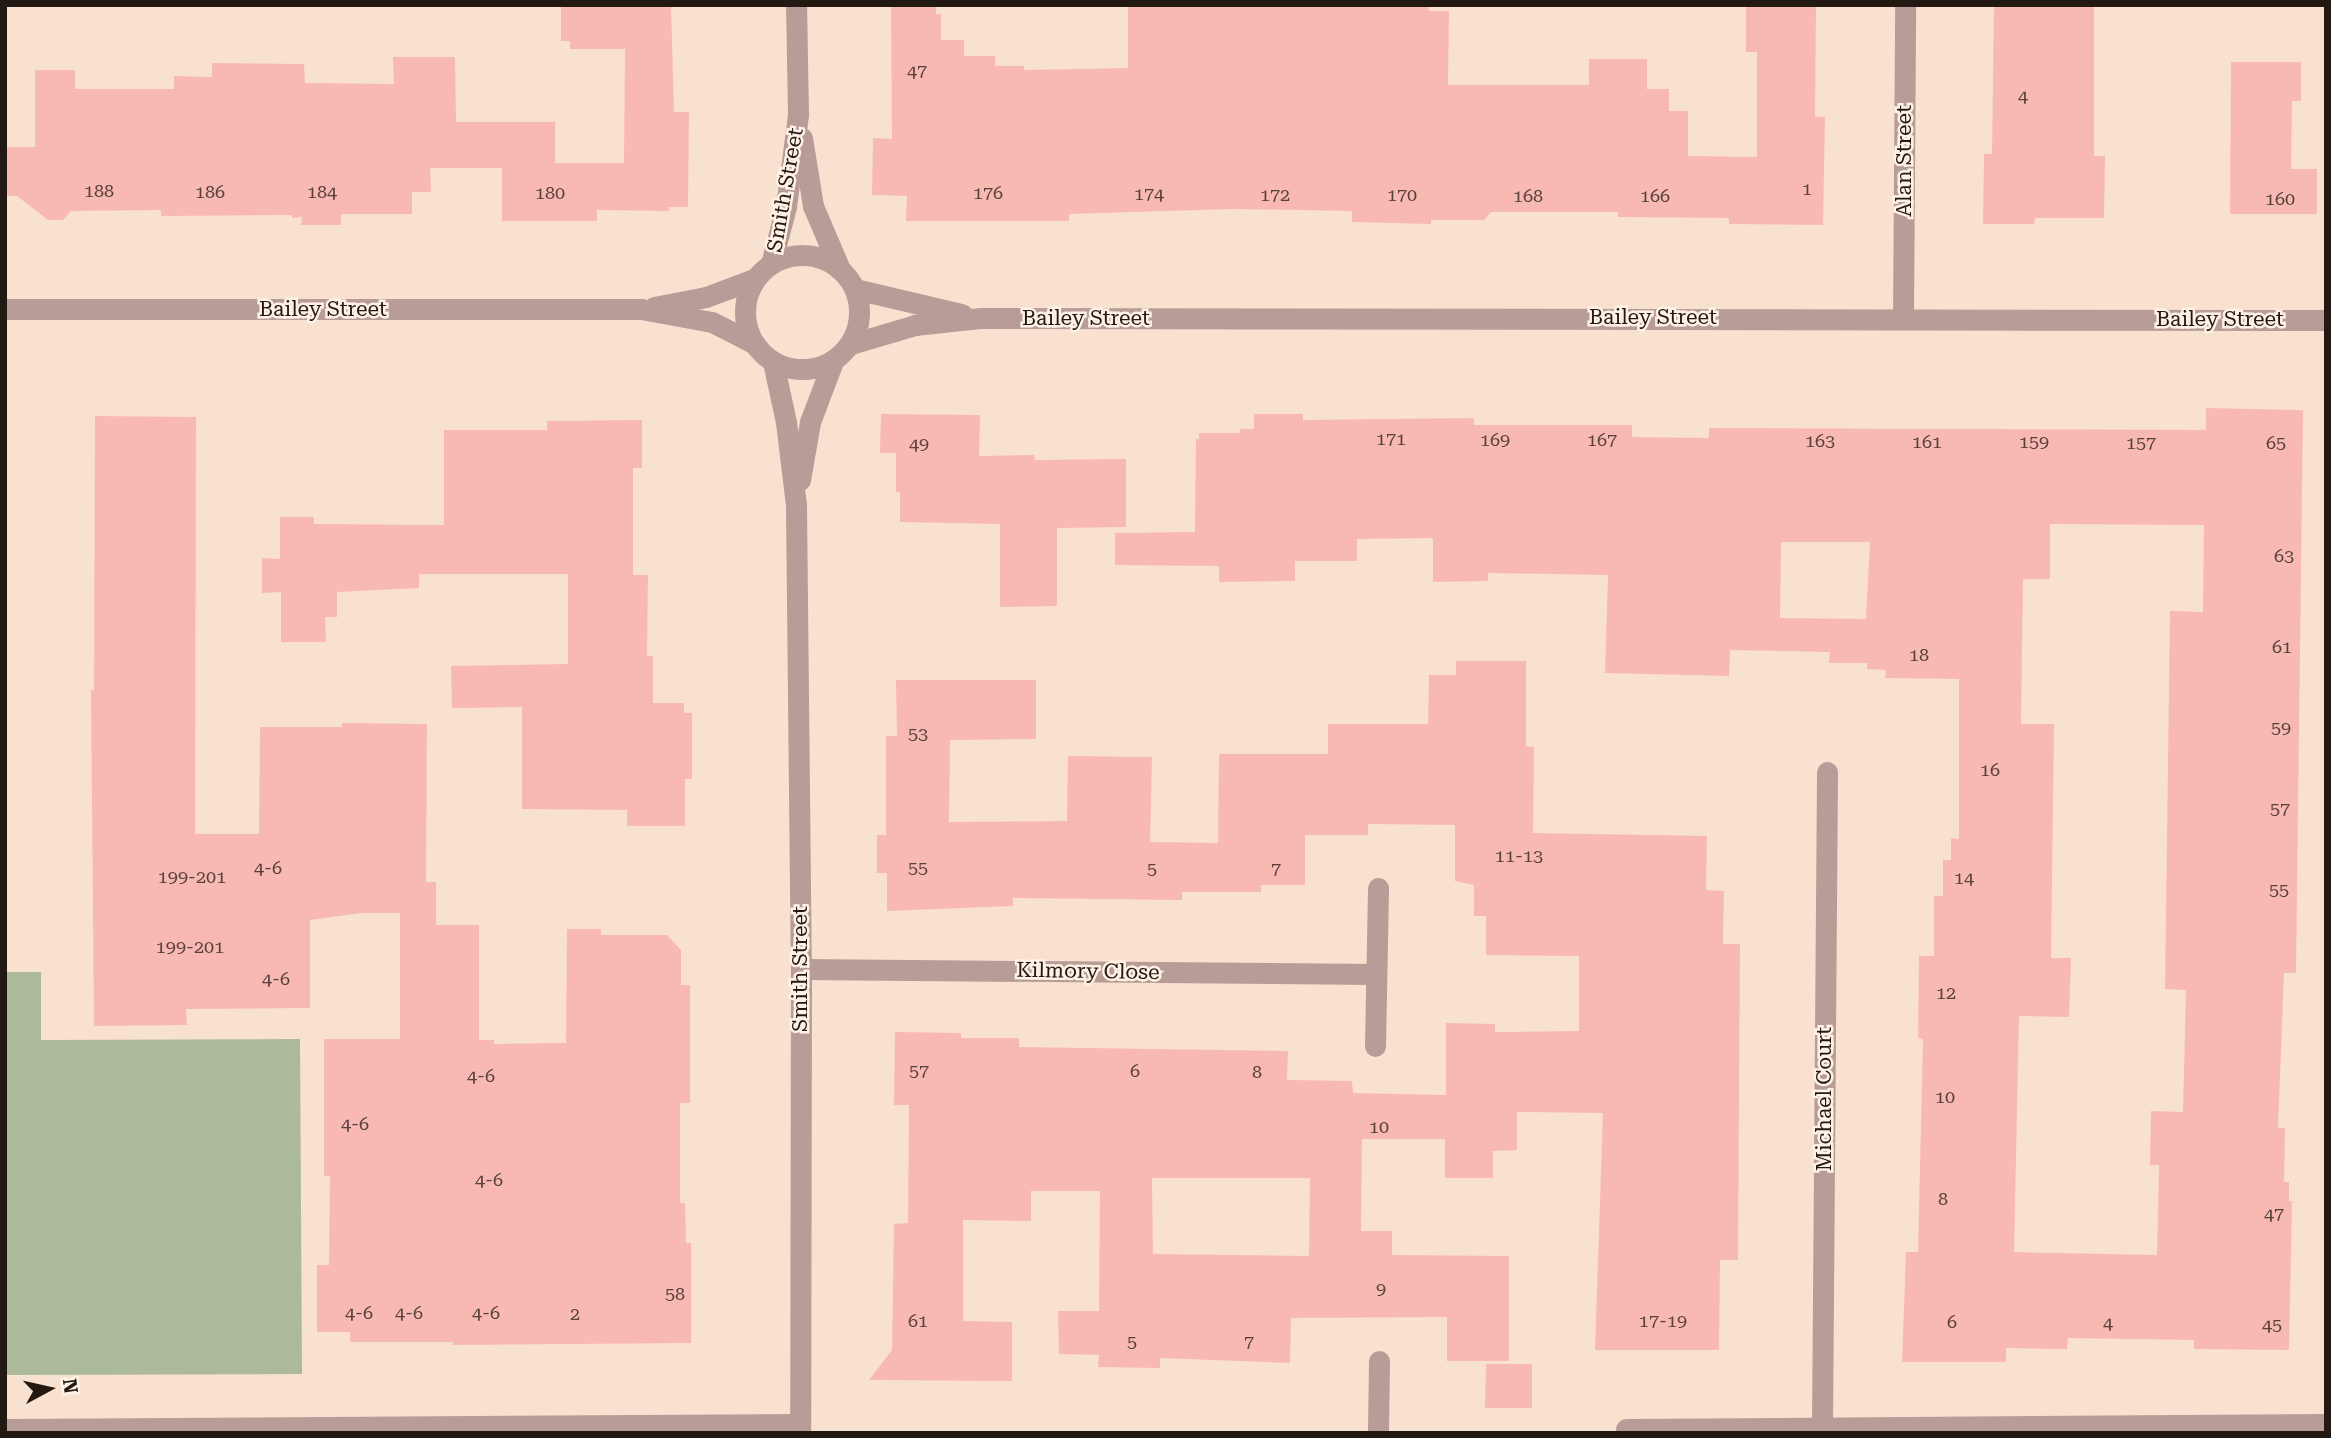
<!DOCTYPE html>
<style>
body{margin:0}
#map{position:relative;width:2331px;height:1438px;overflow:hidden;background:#f9e1d0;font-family:"Roboto Serif",serif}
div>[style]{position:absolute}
.green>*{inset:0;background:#acb99a}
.building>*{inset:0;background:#f9b9b3}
.minor>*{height:21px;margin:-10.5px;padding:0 10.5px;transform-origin:10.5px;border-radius:10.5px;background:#b89c98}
.minor>.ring{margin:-10.5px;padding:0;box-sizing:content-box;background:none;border:21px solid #b89c98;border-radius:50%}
span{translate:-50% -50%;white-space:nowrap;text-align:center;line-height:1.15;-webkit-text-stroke:5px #fff1e6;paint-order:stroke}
.number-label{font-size:18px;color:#57413a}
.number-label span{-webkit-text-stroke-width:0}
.street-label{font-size:21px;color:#211912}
.frame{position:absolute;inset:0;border:7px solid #211912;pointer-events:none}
.north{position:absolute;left:14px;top:1354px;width:70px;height:70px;-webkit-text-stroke:5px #fff1e6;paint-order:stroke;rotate:82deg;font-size:19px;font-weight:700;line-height:28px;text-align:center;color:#211912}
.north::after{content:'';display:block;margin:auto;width:24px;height:32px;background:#211912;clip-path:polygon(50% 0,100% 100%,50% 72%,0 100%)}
</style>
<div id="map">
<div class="green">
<div style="clip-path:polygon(5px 972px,41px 972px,41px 1040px,300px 1039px,302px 1374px,5px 1375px)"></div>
</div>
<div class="building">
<div style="clip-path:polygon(561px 5px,671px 5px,674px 112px,689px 112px,688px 207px,669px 207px,669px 211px,597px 210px,597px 221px,502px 221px,502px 168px,430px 168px,431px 192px,412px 192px,412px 214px,341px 214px,341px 225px,301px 225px,302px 217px,292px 218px,292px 215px,161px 216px,161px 210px,71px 211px,63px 220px,48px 220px,17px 196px,5px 196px,5px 147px,35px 147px,35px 70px,75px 70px,75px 89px,174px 89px,174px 76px,212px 77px,212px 63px,304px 64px,305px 83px,394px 84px,393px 57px,455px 57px,456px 122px,555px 122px,555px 163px,624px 163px,625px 49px,570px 49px,570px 41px,561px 41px)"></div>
<div style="clip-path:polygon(891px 5px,936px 5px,936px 14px,941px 14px,941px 40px,964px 40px,964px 56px,995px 56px,995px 66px,1024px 66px,1024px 70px,1128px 68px,1128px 5px,1429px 5px,1429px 11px,1449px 11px,1448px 85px,1589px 85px,1589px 59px,1647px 59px,1647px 89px,1669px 89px,1669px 111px,1688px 111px,1688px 156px,1757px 157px,1757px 52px,1746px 52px,1746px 5px,1816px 5px,1815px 117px,1825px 117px,1823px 225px,1729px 224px,1729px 218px,1618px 217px,1618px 212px,1491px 212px,1484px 220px,1431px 220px,1431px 224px,1352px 222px,1352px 211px,1233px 209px,1069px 214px,1069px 221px,906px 221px,907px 196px,872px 195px,873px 138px,892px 139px)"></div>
<div style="clip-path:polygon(1994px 5px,2094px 5px,2094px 156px,2105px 156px,2104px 218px,2035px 218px,2034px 224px,1983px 224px,1984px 154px,1992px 154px)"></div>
<div style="clip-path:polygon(2231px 62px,2301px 62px,2301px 101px,2292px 101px,2291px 169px,2317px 169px,2317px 214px,2230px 214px)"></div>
<div style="clip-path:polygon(evenodd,2206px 408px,2303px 410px,2296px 973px,2284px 973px,2278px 1128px,2285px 1128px,2284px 1182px,2289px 1182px,2289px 1201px,2292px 1201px,2289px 1350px,2194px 1349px,2194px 1340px,2068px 1338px,2067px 1349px,2006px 1348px,2006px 1362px,1902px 1362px,1906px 1252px,1918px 1252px,1923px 1039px,1918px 1038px,1919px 956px,1934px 956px,1934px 896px,1943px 896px,1943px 860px,1951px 860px,1951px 838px,1959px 839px,1959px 679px,1885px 678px,1886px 670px,1867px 669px,1867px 663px,1829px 663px,1830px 652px,1730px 650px,1729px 676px,1605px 673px,1608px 575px,1488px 573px,1488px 581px,1433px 582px,1433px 538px,1357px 539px,1357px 561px,1295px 561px,1295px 581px,1219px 582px,1219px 566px,1115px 565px,1115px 533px,1195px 532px,1196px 439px,1199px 439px,1199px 433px,1240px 433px,1240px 429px,1254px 429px,1254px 414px,1303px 414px,1303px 420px,1474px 418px,1474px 425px,1632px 425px,1632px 437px,1709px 438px,1709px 428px,2206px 430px,2206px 408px,2050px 524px,2204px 525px,2203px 612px,2170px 611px,2165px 989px,2186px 990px,2183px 1112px,2151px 1111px,2150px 1165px,2159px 1165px,2157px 1255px,2014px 1252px,2019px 1016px,2069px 1017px,2071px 958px,2051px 958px,2054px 724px,2021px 724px,2023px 579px,2050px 579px,2050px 524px,2206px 408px,1781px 542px,1870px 542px,1866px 619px,1780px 618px,1781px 542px)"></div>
<div style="clip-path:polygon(881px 414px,980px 415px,979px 456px,1034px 455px,1035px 460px,1126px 459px,1126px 527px,1057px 528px,1057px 606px,1000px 607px,1000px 524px,900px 522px,900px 492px,896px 492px,896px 453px,880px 453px)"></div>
<div style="clip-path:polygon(95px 416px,196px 417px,195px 834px,259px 834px,260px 727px,342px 727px,342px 723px,427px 724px,426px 882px,436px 882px,436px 925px,479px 925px,479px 1040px,494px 1040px,494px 1044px,566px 1043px,567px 929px,601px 929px,601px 935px,667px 935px,681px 950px,681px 985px,690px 985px,690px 1103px,680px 1103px,680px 1203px,685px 1203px,686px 1243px,691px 1243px,691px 1343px,453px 1345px,453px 1342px,350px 1342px,350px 1332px,317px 1332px,317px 1265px,329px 1265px,330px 1176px,324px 1176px,324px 1039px,400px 1039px,400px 913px,361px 913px,310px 920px,310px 1008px,186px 1009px,187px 1025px,94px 1026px,91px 690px,94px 690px)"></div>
<div style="clip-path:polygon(642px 420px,642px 468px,633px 468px,633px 575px,648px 575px,647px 656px,653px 656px,653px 703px,684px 703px,684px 713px,692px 713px,692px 779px,685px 779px,685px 826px,627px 826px,627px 810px,522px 809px,522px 707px,452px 708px,451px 666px,568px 664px,568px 574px,419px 574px,419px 588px,337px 592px,337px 617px,325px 617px,326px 642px,281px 642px,281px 592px,262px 593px,262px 558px,280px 559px,280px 517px,314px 517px,314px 524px,444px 525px,444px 430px,547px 430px,547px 421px)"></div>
<div style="clip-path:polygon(evenodd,1456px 661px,1526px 661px,1526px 746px,1534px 747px,1533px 833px,1707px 836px,1706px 890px,1724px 891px,1723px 944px,1740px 944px,1738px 1260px,1720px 1260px,1719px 1350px,1595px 1350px,1603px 1113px,1517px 1112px,1517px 1150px,1493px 1151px,1493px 1178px,1445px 1178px,1445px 1139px,1362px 1139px,1361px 1231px,1392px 1231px,1392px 1255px,1509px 1256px,1509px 1361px,1447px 1361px,1447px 1317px,1291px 1318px,1290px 1363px,1160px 1358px,1160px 1368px,1098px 1367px,1099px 1355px,1059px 1354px,1058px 1311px,1099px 1311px,1100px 1191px,1031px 1191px,1031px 1221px,963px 1220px,963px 1321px,1012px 1322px,1012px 1381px,869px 1380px,892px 1350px,894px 1224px,908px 1223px,909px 1105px,894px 1105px,895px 1032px,961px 1033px,961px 1038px,1019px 1038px,1019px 1047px,1288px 1051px,1287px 1080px,1352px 1081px,1353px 1093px,1446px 1095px,1446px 1023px,1495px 1024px,1495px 1032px,1579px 1031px,1579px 956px,1486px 955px,1486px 916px,1474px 916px,1474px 885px,1455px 881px,1455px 825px,1368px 824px,1368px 835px,1305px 835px,1305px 885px,1261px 885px,1261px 892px,1182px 892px,1182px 900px,1013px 898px,1013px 906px,887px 911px,887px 873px,877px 873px,877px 835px,886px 835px,886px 736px,897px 736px,896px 680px,1036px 680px,1036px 739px,950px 740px,949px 822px,1067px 821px,1068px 756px,1152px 757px,1150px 842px,1218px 843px,1219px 754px,1328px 754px,1328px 724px,1428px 724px,1429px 675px,1456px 675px,1456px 661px,1152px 1178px,1310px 1178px,1309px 1256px,1153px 1254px,1152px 1178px)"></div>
<div style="clip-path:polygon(1486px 1364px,1532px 1364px,1532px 1408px,1485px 1408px)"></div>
</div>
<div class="minor">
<div style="left:802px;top:138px;width:69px;rotate:80.8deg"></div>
<div style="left:813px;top:206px;width:66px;rotate:66.9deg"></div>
<div class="ring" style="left:745px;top:255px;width:93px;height:93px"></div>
<div style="left:771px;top:264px;width:59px;rotate:-75.3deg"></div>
<div style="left:786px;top:207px;width:93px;rotate:-82.6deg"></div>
<div style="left:798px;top:115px;width:110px;rotate:-91deg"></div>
<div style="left:855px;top:289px;width:110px;rotate:13.2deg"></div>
<div style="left:654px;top:307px;width:53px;rotate:-10.9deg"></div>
<div style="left:706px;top:297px;width:51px;rotate:-20.6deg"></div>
<div style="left:5px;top:309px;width:636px"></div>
<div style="left:641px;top:309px;width:72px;rotate:10.4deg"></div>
<div style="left:712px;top:322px;width:46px;rotate:27.1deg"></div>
<div style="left:1903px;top:317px;width:312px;rotate:-89.6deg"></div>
<div style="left:851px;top:344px;width:67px;rotate:-16.5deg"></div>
<div style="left:915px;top:325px;width:65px;rotate:-6.1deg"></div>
<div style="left:980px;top:318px;width:1346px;rotate:0.09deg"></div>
<div style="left:773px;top:362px;width:61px;rotate:77.8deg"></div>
<div style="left:786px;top:422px;width:84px;rotate:83.1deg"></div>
<div style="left:796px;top:505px;width:464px;rotate:89.4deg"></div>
<div style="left:801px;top:969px;width:464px;rotate:90.1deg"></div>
<div style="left:800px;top:480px;width:59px;rotate:-80.2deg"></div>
<div style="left:810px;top:422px;width:65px;rotate:-69.3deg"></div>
<div style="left:801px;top:969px;width:575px;rotate:0.5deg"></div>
<div style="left:1375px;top:1046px;width:158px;rotate:-88.9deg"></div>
<div style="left:1822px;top:1426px;width:654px;rotate:-89.56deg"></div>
<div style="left:5px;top:1429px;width:795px;rotate:-0.36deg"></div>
<div style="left:1626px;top:1429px;width:700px;rotate:-0.41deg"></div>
<div style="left:1378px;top:1433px;width:72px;rotate:-89.2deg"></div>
</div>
<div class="number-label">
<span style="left:917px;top:71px">47</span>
<span style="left:2023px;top:96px">4</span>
<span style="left:1807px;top:189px">1</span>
<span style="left:99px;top:191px">188</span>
<span style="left:210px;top:192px">186</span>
<span style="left:322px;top:192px">184</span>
<span style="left:550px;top:193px">180</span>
<span style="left:988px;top:193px">176</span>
<span style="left:1149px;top:194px">174</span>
<span style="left:1275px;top:195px">172</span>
<span style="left:1402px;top:195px">170</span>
<span style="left:1528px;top:196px">168</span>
<span style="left:1655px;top:196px">166</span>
<span style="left:2280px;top:199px">160</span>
<span style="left:1391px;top:439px">171</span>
<span style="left:1495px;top:440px">169</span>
<span style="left:1602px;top:440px">167</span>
<span style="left:1820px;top:441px">163</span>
<span style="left:1927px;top:442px">161</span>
<span style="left:2034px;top:442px">159</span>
<span style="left:2141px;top:443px">157</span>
<span style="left:2276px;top:443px">65</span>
<span style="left:919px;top:444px">49</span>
<span style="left:2284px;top:556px">63</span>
<span style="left:2282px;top:647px">61</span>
<span style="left:1919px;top:655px">18</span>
<span style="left:2281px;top:728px">59</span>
<span style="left:918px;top:734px">53</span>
<span style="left:1990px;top:770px">16</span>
<span style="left:2280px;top:809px">57</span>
<span style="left:1519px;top:856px">11-13</span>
<span style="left:268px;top:868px">4-6</span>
<span style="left:918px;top:868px">55</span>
<span style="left:1152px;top:869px">5</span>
<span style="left:1276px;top:869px">7</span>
<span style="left:192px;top:877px">199-201</span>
<span style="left:1964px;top:878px">14</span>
<span style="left:2279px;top:890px">55</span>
<span style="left:190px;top:947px">199-201</span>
<span style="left:276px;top:979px">4-6</span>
<span style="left:1946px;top:993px">12</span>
<span style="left:919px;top:1071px">57</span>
<span style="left:1135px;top:1071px">6</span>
<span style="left:1257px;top:1072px">8</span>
<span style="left:481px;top:1076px">4-6</span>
<span style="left:1945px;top:1097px">10</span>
<span style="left:355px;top:1124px">4-6</span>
<span style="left:1379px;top:1127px">10</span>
<span style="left:489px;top:1180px">4-6</span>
<span style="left:1943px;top:1199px">8</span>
<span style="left:2274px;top:1214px">47</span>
<span style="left:1381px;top:1289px">9</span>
<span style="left:675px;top:1294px">58</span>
<span style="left:359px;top:1313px">4-6</span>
<span style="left:409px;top:1313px">4-6</span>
<span style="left:486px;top:1313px">4-6</span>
<span style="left:575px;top:1314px">2</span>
<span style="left:918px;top:1321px">61</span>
<span style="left:1663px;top:1321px">17-19</span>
<span style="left:1952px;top:1322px">6</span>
<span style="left:2108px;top:1323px">4</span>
<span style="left:2272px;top:1325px">45</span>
<span style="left:1132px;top:1342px">5</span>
<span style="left:1249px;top:1342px">7</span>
</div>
<div class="street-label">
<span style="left:1904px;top:161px;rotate:-90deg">Alan Street</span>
<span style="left:785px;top:190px;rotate:-80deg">Smith Street</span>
<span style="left:323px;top:309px">Bailey Street</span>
<span style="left:1653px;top:317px">Bailey Street</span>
<span style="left:1086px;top:318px">Bailey Street</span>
<span style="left:2220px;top:319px">Bailey Street</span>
<span style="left:800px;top:969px;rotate:-90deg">Smith Street</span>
<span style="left:1088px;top:971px;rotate:1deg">Kilmory Close</span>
<span style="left:1824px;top:1099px;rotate:-90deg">Michael Court</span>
</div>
<div class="frame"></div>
<div class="north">N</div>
</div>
